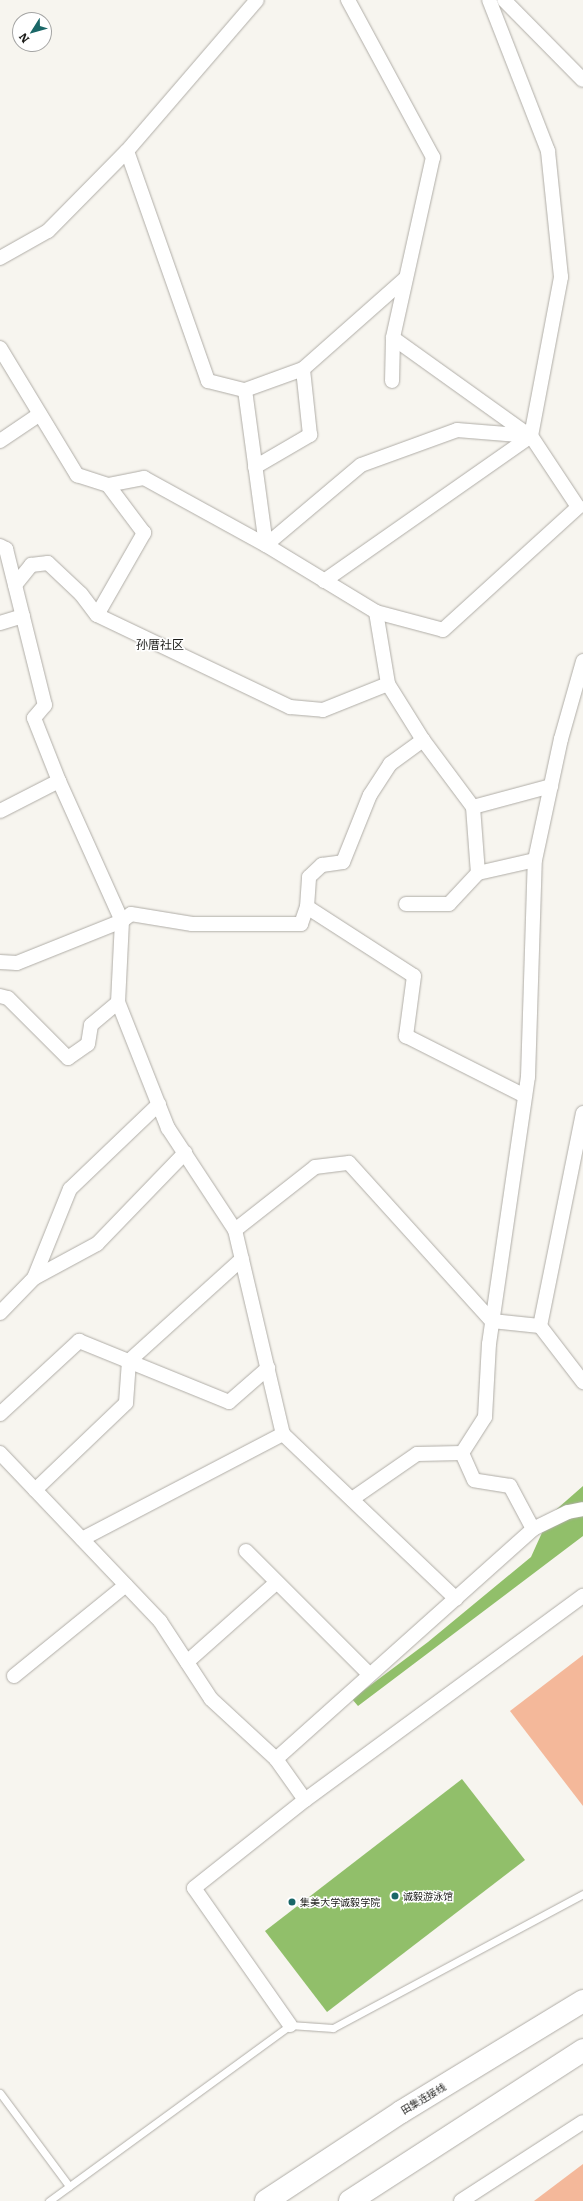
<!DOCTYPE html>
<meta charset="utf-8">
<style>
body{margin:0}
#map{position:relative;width:583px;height:2201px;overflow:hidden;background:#f7f5ef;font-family:Literata,"Noto Sans SC",serif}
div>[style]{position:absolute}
.green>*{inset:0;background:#f4b89a}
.water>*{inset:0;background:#91bf6a}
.roads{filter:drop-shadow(0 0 1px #b0ada7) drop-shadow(0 0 1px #b0ada7)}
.service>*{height:7px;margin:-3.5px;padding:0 3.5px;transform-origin:3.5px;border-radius:3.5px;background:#fff}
.minor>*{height:14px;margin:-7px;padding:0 7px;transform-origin:7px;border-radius:7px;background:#fff}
.trunk>*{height:22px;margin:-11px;padding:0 11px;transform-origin:11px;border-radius:11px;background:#fff}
.dots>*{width:11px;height:11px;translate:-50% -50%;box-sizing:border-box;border:2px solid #fff;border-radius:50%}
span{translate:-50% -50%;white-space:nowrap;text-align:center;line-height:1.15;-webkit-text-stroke:3px #fff;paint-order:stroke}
.poi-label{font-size:10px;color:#1c1c19}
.left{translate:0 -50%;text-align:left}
.street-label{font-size:10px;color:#1c1c19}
.quarter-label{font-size:12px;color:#1c1c19}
.north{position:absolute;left:12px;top:12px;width:40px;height:40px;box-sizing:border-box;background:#fff;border:1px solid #a4a4a3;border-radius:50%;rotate:233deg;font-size:11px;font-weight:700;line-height:16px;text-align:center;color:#1c1c19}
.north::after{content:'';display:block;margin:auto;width:14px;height:18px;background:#1a6767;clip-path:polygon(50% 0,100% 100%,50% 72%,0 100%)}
</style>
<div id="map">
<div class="green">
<div style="clip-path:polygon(583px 1655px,583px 1806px,510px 1711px)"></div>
<div style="clip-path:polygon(583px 2164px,583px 2201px,534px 2201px)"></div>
</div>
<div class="water">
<div style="clip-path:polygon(583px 1486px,583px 1536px,358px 1706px,352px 1699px,428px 1642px,531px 1557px,550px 1515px)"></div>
<div style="clip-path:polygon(462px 1779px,525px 1860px,327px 2012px,265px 1931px)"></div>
</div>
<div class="roads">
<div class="service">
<div style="left:0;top:2093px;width:116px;rotate:53.4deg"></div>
<div style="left:49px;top:2201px;width:298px;rotate:-36.1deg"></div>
<div style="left:290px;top:2025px;width:43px;rotate:4deg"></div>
<div style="left:333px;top:2028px;width:284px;rotate:-28.2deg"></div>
</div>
<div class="minor">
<div style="left:348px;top:0;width:179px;rotate:61.6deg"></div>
<div style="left:433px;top:157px;width:185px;rotate:102.5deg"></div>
<div style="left:393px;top:338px;width:43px;rotate:91.3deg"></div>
<div style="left:504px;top:0;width:112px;rotate:45.4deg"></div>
<div style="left:127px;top:151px;width:244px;rotate:70.6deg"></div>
<div style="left:208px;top:381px;width:38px;rotate:14deg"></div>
<div style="left:245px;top:390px;width:62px;rotate:-19.9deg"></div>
<div style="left:303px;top:369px;width:137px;rotate:-41.5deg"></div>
<div style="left:0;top:258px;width:55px;rotate:-29.4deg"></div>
<div style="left:48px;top:231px;width:112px;rotate:-45.4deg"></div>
<div style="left:127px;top:151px;width:199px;rotate:-49.3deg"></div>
<div style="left:393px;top:338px;width:168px;rotate:35.6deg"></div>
<div style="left:0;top:348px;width:149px;rotate:58.8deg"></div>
<div style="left:77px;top:475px;width:33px;rotate:18deg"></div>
<div style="left:108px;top:485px;width:37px;rotate:-11deg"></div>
<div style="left:144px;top:478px;width:139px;rotate:28.8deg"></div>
<div style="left:266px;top:545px;width:129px;rotate:31.3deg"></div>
<div style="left:376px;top:612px;width:69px;rotate:15deg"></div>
<div style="left:443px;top:630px;width:183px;rotate:-42.3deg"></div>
<div style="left:578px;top:507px;width:85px;rotate:-123.5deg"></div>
<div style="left:531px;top:436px;width:162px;rotate:-79.3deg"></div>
<div style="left:561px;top:277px;width:127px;rotate:-95.9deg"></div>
<div style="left:548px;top:151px;width:162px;rotate:-111.3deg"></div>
<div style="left:245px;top:390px;width:156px;rotate:82.3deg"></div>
<div style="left:0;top:441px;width:48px;rotate:-34deg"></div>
<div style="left:255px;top:467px;width:64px;rotate:-30.2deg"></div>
<div style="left:310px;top:435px;width:66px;rotate:-96.1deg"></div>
<div style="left:266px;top:545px;width:124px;rotate:-40.1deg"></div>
<div style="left:361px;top:465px;width:102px;rotate:-20deg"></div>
<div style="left:457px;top:430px;width:74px;rotate:4.6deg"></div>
<div style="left:0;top:546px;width:7px;rotate:27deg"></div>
<div style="left:6px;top:549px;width:161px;rotate:76deg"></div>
<div style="left:45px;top:705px;width:17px;rotate:130deg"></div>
<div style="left:34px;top:718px;width:68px;rotate:68.4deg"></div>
<div style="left:59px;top:781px;width:154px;rotate:65.8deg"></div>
<div style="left:122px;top:921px;width:81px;rotate:92.8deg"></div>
<div style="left:118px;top:1002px;width:136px;rotate:68.4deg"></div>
<div style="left:168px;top:1128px;width:122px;rotate:56.7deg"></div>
<div style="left:235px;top:1230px;width:210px;rotate:76.8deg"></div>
<div style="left:283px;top:1434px;width:239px;rotate:43.6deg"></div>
<div style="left:324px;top:581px;width:253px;rotate:-35deg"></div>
<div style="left:15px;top:585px;width:26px;rotate:-51deg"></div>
<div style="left:31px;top:565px;width:17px;rotate:-7deg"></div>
<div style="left:48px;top:563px;width:45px;rotate:43.2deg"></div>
<div style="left:81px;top:594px;width:26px;rotate:53deg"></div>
<div style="left:97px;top:615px;width:214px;rotate:25.5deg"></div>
<div style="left:290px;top:707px;width:33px;rotate:5deg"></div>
<div style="left:323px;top:710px;width:70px;rotate:-21.8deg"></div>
<div style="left:376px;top:612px;width:73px;rotate:80.5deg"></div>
<div style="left:388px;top:684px;width:66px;rotate:58deg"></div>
<div style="left:423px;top:740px;width:84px;rotate:53.3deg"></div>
<div style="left:473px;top:807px;width:66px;rotate:85.7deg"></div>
<div style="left:97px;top:615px;width:95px;rotate:-60.2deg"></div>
<div style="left:144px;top:533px;width:60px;rotate:-126.9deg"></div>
<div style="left:0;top:623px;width:24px;rotate:-17deg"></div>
<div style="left:473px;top:807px;width:81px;rotate:-15.1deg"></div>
<div style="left:0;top:811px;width:66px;rotate:-27deg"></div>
<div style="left:406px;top:904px;width:43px"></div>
<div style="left:449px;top:904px;width:42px;rotate:-46.9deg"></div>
<div style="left:478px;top:873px;width:58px;rotate:-12.8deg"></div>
<div style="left:307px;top:907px;width:127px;rotate:32.8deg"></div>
<div style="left:414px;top:976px;width:61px;rotate:97.6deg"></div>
<div style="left:406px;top:1036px;width:133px;rotate:26.8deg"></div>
<div style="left:0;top:962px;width:17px;rotate:3deg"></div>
<div style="left:17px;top:963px;width:113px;rotate:-21.8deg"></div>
<div style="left:122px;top:921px;width:11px;rotate:-38deg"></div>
<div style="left:131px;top:914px;width:62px;rotate:9.3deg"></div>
<div style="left:192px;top:924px;width:109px"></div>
<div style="left:301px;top:924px;width:18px;rotate:-71deg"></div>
<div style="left:307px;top:907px;width:30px;rotate:-86deg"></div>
<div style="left:309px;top:877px;width:18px;rotate:-43deg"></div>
<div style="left:322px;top:865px;width:21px;rotate:-8deg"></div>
<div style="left:343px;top:862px;width:72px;rotate:-68.1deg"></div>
<div style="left:370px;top:795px;width:37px;rotate:-57deg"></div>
<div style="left:390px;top:764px;width:41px;rotate:-36deg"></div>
<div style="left:0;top:996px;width:8px;rotate:14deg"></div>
<div style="left:8px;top:998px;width:85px;rotate:45deg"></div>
<div style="left:68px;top:1058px;width:24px;rotate:-35deg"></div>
<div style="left:88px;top:1044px;width:19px;rotate:-81deg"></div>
<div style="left:91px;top:1025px;width:35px;rotate:-40deg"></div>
<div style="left:583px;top:1113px;width:217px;rotate:101.4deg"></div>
<div style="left:540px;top:1326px;width:71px;rotate:52.5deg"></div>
<div style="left:235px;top:1230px;width:102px;rotate:-38.2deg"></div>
<div style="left:315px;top:1167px;width:34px;rotate:-7deg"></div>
<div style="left:349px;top:1163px;width:213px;rotate:47.9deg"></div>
<div style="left:492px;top:1321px;width:48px;rotate:5.9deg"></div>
<div style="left:34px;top:1278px;width:96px;rotate:-68deg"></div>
<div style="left:70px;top:1189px;width:123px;rotate:-43.7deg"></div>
<div style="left:0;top:1313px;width:49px;rotate:-45.8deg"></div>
<div style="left:34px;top:1278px;width:72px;rotate:-28.4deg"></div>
<div style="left:97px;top:1244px;width:127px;rotate:-46deg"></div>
<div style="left:0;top:1414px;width:108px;rotate:-42.7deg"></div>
<div style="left:79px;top:1341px;width:162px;rotate:22.1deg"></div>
<div style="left:229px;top:1402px;width:52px;rotate:-41.1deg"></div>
<div style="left:0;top:1453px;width:232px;rotate:46.4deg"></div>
<div style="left:160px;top:1621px;width:93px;rotate:56.8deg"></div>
<div style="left:211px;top:1699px;width:88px;rotate:42.7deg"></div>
<div style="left:276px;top:1759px;width:50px;rotate:54.7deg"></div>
<div style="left:35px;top:1490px;width:126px;rotate:-43.7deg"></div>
<div style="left:126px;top:1403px;width:42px;rotate:-85.9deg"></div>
<div style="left:129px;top:1361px;width:152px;rotate:-42.1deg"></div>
<div style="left:352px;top:1499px;width:79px;rotate:-34.7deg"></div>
<div style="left:417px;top:1454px;width:45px;rotate:-1.3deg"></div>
<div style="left:533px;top:1529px;width:39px;rotate:-26deg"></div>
<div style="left:568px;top:1512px;width:15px;rotate:-11deg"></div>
<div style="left:82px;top:1539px;width:227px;rotate:-27.6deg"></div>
<div style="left:246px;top:1551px;width:175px;rotate:45deg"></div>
<div style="left:187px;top:1662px;width:120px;rotate:-41.6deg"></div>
<div style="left:14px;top:1676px;width:144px;rotate:-39.1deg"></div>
<div style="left:276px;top:1759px;width:345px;rotate:-41.8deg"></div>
<div style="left:533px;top:1529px;width:49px;rotate:-118.1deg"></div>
<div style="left:510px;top:1486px;width:36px;rotate:-171deg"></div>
<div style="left:474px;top:1480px;width:30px;rotate:-114deg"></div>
<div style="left:462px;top:1453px;width:43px;rotate:-57.4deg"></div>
<div style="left:485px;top:1417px;width:73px;rotate:-86.9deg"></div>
<div style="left:489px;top:1344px;width:270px;rotate:-81.7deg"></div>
<div style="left:528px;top:1077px;width:217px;rotate:-88.2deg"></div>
<div style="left:535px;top:860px;width:124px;rotate:-77.9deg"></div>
<div style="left:561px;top:739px;width:81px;rotate:-74.2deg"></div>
<div style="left:290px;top:2025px;width:167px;rotate:-125deg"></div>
<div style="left:194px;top:1888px;width:142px;rotate:-38.4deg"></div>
<div style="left:305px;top:1800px;width:345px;rotate:-36.3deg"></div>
<div style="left:461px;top:2201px;width:145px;rotate:-32.9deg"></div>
</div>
<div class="trunk">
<div style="left:266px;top:2201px;width:162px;rotate:-33.4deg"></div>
<div style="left:401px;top:2112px;width:213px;rotate:-31.4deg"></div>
<div style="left:350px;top:2201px;width:278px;rotate:-32.9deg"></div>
</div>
</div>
<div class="dots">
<div style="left:395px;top:1896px;background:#1a6767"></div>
<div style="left:292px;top:1902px;background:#1a6767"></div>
</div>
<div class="poi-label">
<span class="left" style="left:403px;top:1896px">诚毅游泳馆</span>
<span class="left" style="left:300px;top:1902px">集美大学诚毅学院</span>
</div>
<div class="street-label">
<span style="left:423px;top:2098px;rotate:-31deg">田集连接线</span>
</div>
<div class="quarter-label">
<span style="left:160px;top:645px">孙厝社区</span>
</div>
<div class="north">N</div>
</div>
